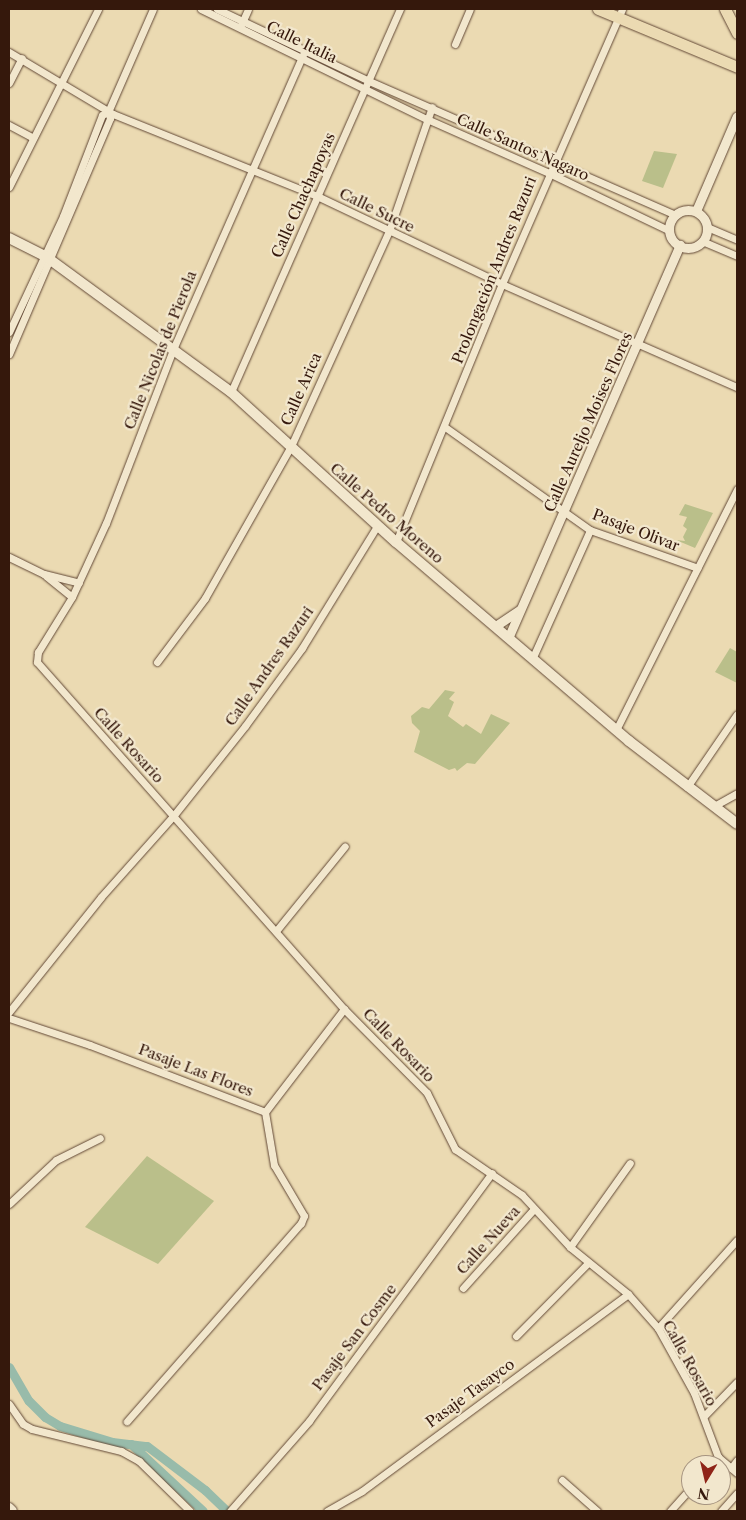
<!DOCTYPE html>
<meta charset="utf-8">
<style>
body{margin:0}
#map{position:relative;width:746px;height:1520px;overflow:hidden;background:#ebdab2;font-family:"Libre Caslon Text",serif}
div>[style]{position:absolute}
.green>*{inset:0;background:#babf8a}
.canal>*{height:9px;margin:-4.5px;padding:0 4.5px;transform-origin:4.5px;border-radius:4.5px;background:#98bbaa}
.roads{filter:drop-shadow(0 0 1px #624836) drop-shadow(0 0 1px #624836)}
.minor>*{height:7px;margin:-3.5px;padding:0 3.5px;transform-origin:3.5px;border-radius:3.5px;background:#f2e7cd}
.tertiary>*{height:9px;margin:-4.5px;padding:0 4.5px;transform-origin:4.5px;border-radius:4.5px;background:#f2e7cd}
.tertiary>.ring{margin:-4.5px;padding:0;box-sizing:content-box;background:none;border:9px solid #f2e7cd;border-radius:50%}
.secondary>*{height:10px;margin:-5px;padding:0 5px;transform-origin:5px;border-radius:5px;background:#f2e7cd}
.primary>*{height:11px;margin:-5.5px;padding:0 5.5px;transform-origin:5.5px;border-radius:5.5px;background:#ebdab2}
.trunk>*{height:11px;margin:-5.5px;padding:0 5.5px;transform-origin:5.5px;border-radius:5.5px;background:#ebdab2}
span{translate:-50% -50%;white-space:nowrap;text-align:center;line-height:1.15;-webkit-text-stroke:4.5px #f2e7cd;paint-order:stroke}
.street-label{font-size:15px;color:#35180c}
.frame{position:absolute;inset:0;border:10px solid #35180c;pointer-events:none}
.north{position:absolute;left:681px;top:1455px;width:50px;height:50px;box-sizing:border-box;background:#f2e7cd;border:1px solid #a69480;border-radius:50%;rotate:189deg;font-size:14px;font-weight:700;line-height:20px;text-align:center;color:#35180c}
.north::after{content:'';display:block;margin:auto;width:18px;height:22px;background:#8f2418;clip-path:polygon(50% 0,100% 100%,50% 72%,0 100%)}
</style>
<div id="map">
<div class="green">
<div style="clip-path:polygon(654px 151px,677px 154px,663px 188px,642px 181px)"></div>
<div style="clip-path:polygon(685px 504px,713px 513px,695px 548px,676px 540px,685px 541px,683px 537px,687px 529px,683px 526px,687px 517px,679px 515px)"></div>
<div style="clip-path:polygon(730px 648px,737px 652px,737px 683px,715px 672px)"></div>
<div style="clip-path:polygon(445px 690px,455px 692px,449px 699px,454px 702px,448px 716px,463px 727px,466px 724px,481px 734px,491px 714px,510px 723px,475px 764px,467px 763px,457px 771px,455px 768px,449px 770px,414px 752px,420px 731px,412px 723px,411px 716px,422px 707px,429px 709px)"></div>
<div style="clip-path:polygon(147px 1156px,214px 1201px,158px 1264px,85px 1227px)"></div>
</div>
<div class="canal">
<div style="left:9px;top:1367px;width:39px;rotate:60deg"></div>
<div style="left:29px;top:1401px;width:23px;rotate:45deg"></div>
<div style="left:45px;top:1417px;width:17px;rotate:31deg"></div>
<div style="left:60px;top:1426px;width:54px;rotate:17.1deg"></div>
<div style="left:112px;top:1442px;width:35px;rotate:7deg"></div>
<div style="left:147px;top:1446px;width:73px;rotate:37.2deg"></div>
<div style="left:205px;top:1490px;width:30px;rotate:44deg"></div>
<div style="left:131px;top:1444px;width:98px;rotate:42.9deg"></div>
</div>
<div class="roads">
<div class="minor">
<div style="left:201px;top:9px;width:251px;rotate:26deg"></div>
<div style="left:427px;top:119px;width:133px;rotate:23.9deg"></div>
<div style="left:549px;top:173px;width:134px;rotate:25.6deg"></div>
<div style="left:217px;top:9px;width:168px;rotate:25.3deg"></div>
<div style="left:369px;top:81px;width:335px;rotate:23.6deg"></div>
<div style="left:241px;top:25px;width:17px;rotate:-66deg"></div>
<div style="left:455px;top:44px;width:38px;rotate:-67deg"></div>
<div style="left:305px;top:50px;width:325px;rotate:113.8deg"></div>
<div style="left:174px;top:347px;width:189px;rotate:111.1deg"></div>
<div style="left:106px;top:523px;width:81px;rotate:114.7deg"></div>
<div style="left:72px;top:597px;width:65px;rotate:121.7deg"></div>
<div style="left:38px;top:652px;width:10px;rotate:96deg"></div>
<div style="left:37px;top:662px;width:463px;rotate:48.5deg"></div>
<div style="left:344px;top:1009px;width:118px;rotate:45.3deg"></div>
<div style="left:427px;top:1093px;width:63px;rotate:63.4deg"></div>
<div style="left:455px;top:1149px;width:81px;rotate:34.5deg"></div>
<div style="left:522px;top:1195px;width:71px;rotate:47.3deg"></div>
<div style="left:570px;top:1247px;width:75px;rotate:39deg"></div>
<div style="left:628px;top:1294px;width:45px;rotate:48.6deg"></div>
<div style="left:658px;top:1328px;width:74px;rotate:61deg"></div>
<div style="left:694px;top:1393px;width:68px;rotate:69.4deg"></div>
<div style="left:9px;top:52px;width:121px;rotate:30.8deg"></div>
<div style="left:113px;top:114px;width:220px;rotate:21.9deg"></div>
<div style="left:317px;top:196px;width:205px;rotate:25.4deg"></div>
<div style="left:502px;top:284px;width:257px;rotate:23.7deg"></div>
<div style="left:9px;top:83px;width:28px;rotate:-63deg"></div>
<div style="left:9px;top:125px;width:27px;rotate:28deg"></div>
<div style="left:9px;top:187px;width:199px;rotate:-63.4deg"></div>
<div style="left:707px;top:227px;width:33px;rotate:23deg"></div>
<div style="left:702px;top:241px;width:38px;rotate:23deg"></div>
<div style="left:9px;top:332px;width:128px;rotate:-65deg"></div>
<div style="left:63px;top:216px;width:108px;rotate:-68.9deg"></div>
<div style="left:102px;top:115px;width:7px;rotate:-27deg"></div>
<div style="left:108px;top:112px;width:112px;rotate:-66.4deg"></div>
<div style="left:9px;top:354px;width:257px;rotate:-66.8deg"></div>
<div style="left:110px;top:118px;width:6px;rotate:-108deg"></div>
<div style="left:231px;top:392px;width:419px;rotate:-66.2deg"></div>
<div style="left:445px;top:427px;width:178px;rotate:35.4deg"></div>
<div style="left:590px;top:530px;width:114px;rotate:19.4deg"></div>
<div style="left:396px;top:542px;width:279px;rotate:-67.7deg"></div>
<div style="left:502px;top:284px;width:300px;rotate:-66.4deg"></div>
<div style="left:9px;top:557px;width:39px;rotate:26deg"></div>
<div style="left:44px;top:574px;width:36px;rotate:14deg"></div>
<div style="left:46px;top:576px;width:33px;rotate:39deg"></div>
<div style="left:533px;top:657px;width:139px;rotate:-65.8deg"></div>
<div style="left:157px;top:662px;width:80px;rotate:-53.1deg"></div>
<div style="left:205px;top:598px;width:175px;rotate:-60.5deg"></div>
<div style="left:291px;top:446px;width:236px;rotate:-65.5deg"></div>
<div style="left:389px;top:231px;width:131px;rotate:-70.9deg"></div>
<div style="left:616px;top:730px;width:270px;rotate:-63.3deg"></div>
<div style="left:687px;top:787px;width:88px;rotate:-55.6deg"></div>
<div style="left:714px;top:806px;width:26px;rotate:-29deg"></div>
<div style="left:276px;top:931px;width:109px;rotate:-50.9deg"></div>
<div style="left:9px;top:1012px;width:147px;rotate:-51.3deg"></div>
<div style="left:101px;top:897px;width:110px;rotate:-48.3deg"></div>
<div style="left:174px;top:815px;width:114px;rotate:-51.4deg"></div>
<div style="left:245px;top:726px;width:97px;rotate:-53.8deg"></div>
<div style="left:302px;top:648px;width:143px;rotate:-58.4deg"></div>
<div style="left:9px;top:1018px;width:85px;rotate:18.4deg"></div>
<div style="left:90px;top:1045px;width:187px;rotate:20.9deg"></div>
<div style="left:265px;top:1112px;width:54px;rotate:80.4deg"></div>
<div style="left:274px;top:1165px;width:59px;rotate:59.5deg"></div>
<div style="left:304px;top:1216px;width:8px;rotate:113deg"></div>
<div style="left:301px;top:1223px;width:264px;rotate:131.3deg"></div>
<div style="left:265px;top:1112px;width:130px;rotate:-52.5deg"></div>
<div style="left:9px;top:1204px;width:64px;rotate:-43.1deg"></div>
<div style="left:56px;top:1160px;width:49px;rotate:-26.6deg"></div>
<div style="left:570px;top:1247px;width:103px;rotate:-54.5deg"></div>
<div style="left:463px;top:1288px;width:105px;rotate:-48.1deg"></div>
<div style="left:658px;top:1328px;width:118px;rotate:-48.1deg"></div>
<div style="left:516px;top:1336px;width:103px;rotate:-45.4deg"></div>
<div style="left:9px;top:1404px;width:24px;rotate:55deg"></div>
<div style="left:23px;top:1424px;width:10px;rotate:29deg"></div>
<div style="left:32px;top:1429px;width:92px;rotate:13.9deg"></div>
<div style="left:121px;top:1451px;width:21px;rotate:29deg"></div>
<div style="left:139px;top:1461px;width:71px;rotate:44.4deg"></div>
<div style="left:704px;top:1416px;width:47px;rotate:-45.9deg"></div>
<div style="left:718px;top:1457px;width:25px;rotate:40deg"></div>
<div style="left:711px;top:1465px;width:11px;rotate:-49deg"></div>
<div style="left:731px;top:1468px;width:10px;rotate:-53deg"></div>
<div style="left:562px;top:1480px;width:47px;rotate:41.5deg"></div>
<div style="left:230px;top:1511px;width:120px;rotate:-48.7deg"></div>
<div style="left:309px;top:1421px;width:308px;rotate:-53.6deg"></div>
<div style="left:327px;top:1511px;width:40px;rotate:-29.7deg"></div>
<div style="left:362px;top:1491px;width:331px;rotate:-36.5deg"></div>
<div style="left:670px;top:1511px;width:31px;rotate:-48deg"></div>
<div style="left:721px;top:1511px;width:24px;rotate:-48deg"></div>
</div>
<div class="tertiary">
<div class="ring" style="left:669px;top:210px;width:29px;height:29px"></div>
<div style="left:696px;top:211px;width:103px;rotate:-66.7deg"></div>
<div style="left:497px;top:625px;width:27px;rotate:-34deg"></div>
<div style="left:509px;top:636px;width:427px;rotate:-66.4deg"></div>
</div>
<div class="secondary">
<div style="left:9px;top:238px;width:40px;rotate:26.6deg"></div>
<div style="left:45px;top:256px;width:230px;rotate:36.2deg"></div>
<div style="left:231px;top:392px;width:223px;rotate:42.3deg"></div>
<div style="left:396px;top:542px;width:306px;rotate:40.5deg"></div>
<div style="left:629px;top:741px;width:136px;rotate:37.5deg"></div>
<div style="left:9px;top:1508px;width:4px;rotate:45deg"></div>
</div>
<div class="primary">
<div style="left:598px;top:9px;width:151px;rotate:22.6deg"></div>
</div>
<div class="trunk">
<div style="left:725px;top:9px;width:27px;rotate:63deg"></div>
</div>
</div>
<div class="street-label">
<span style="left:302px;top:42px;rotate:26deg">Calle Italia</span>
<span style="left:523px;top:147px;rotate:24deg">Calle Santos Nagaro</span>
<span style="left:303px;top:195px;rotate:-66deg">Calle Chachapoyas</span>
<span style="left:377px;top:210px;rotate:26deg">Calle Sucre</span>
<span style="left:494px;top:270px;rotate:-68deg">Prolongación Andres Razuri</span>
<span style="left:160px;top:350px;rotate:-68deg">Calle Nicolas de Pierola</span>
<span style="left:301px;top:389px;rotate:-66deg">Calle Arica</span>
<span style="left:588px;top:422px;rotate:-66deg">Calle Aureljo Moises Flores</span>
<span style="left:387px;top:513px;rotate:41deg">Calle Pedro Moreno</span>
<span style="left:636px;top:530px;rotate:21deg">Pasaje Olivar</span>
<span style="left:269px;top:666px;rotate:-55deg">Calle Andres Razuri</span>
<span style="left:129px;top:745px;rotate:48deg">Calle Rosario</span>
<span style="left:399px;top:1045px;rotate:46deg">Calle Rosario</span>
<span style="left:196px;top:1070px;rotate:21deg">Pasaje Las Flores</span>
<span style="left:488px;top:1240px;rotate:-48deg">Calle Nueva</span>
<span style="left:354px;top:1337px;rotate:-53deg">Pasaje San Cosme</span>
<span style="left:690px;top:1363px;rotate:61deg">Calle Rosario</span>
<span style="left:470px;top:1393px;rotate:-36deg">Pasaje Tasayco</span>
</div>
<div class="frame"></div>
<div class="north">N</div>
</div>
